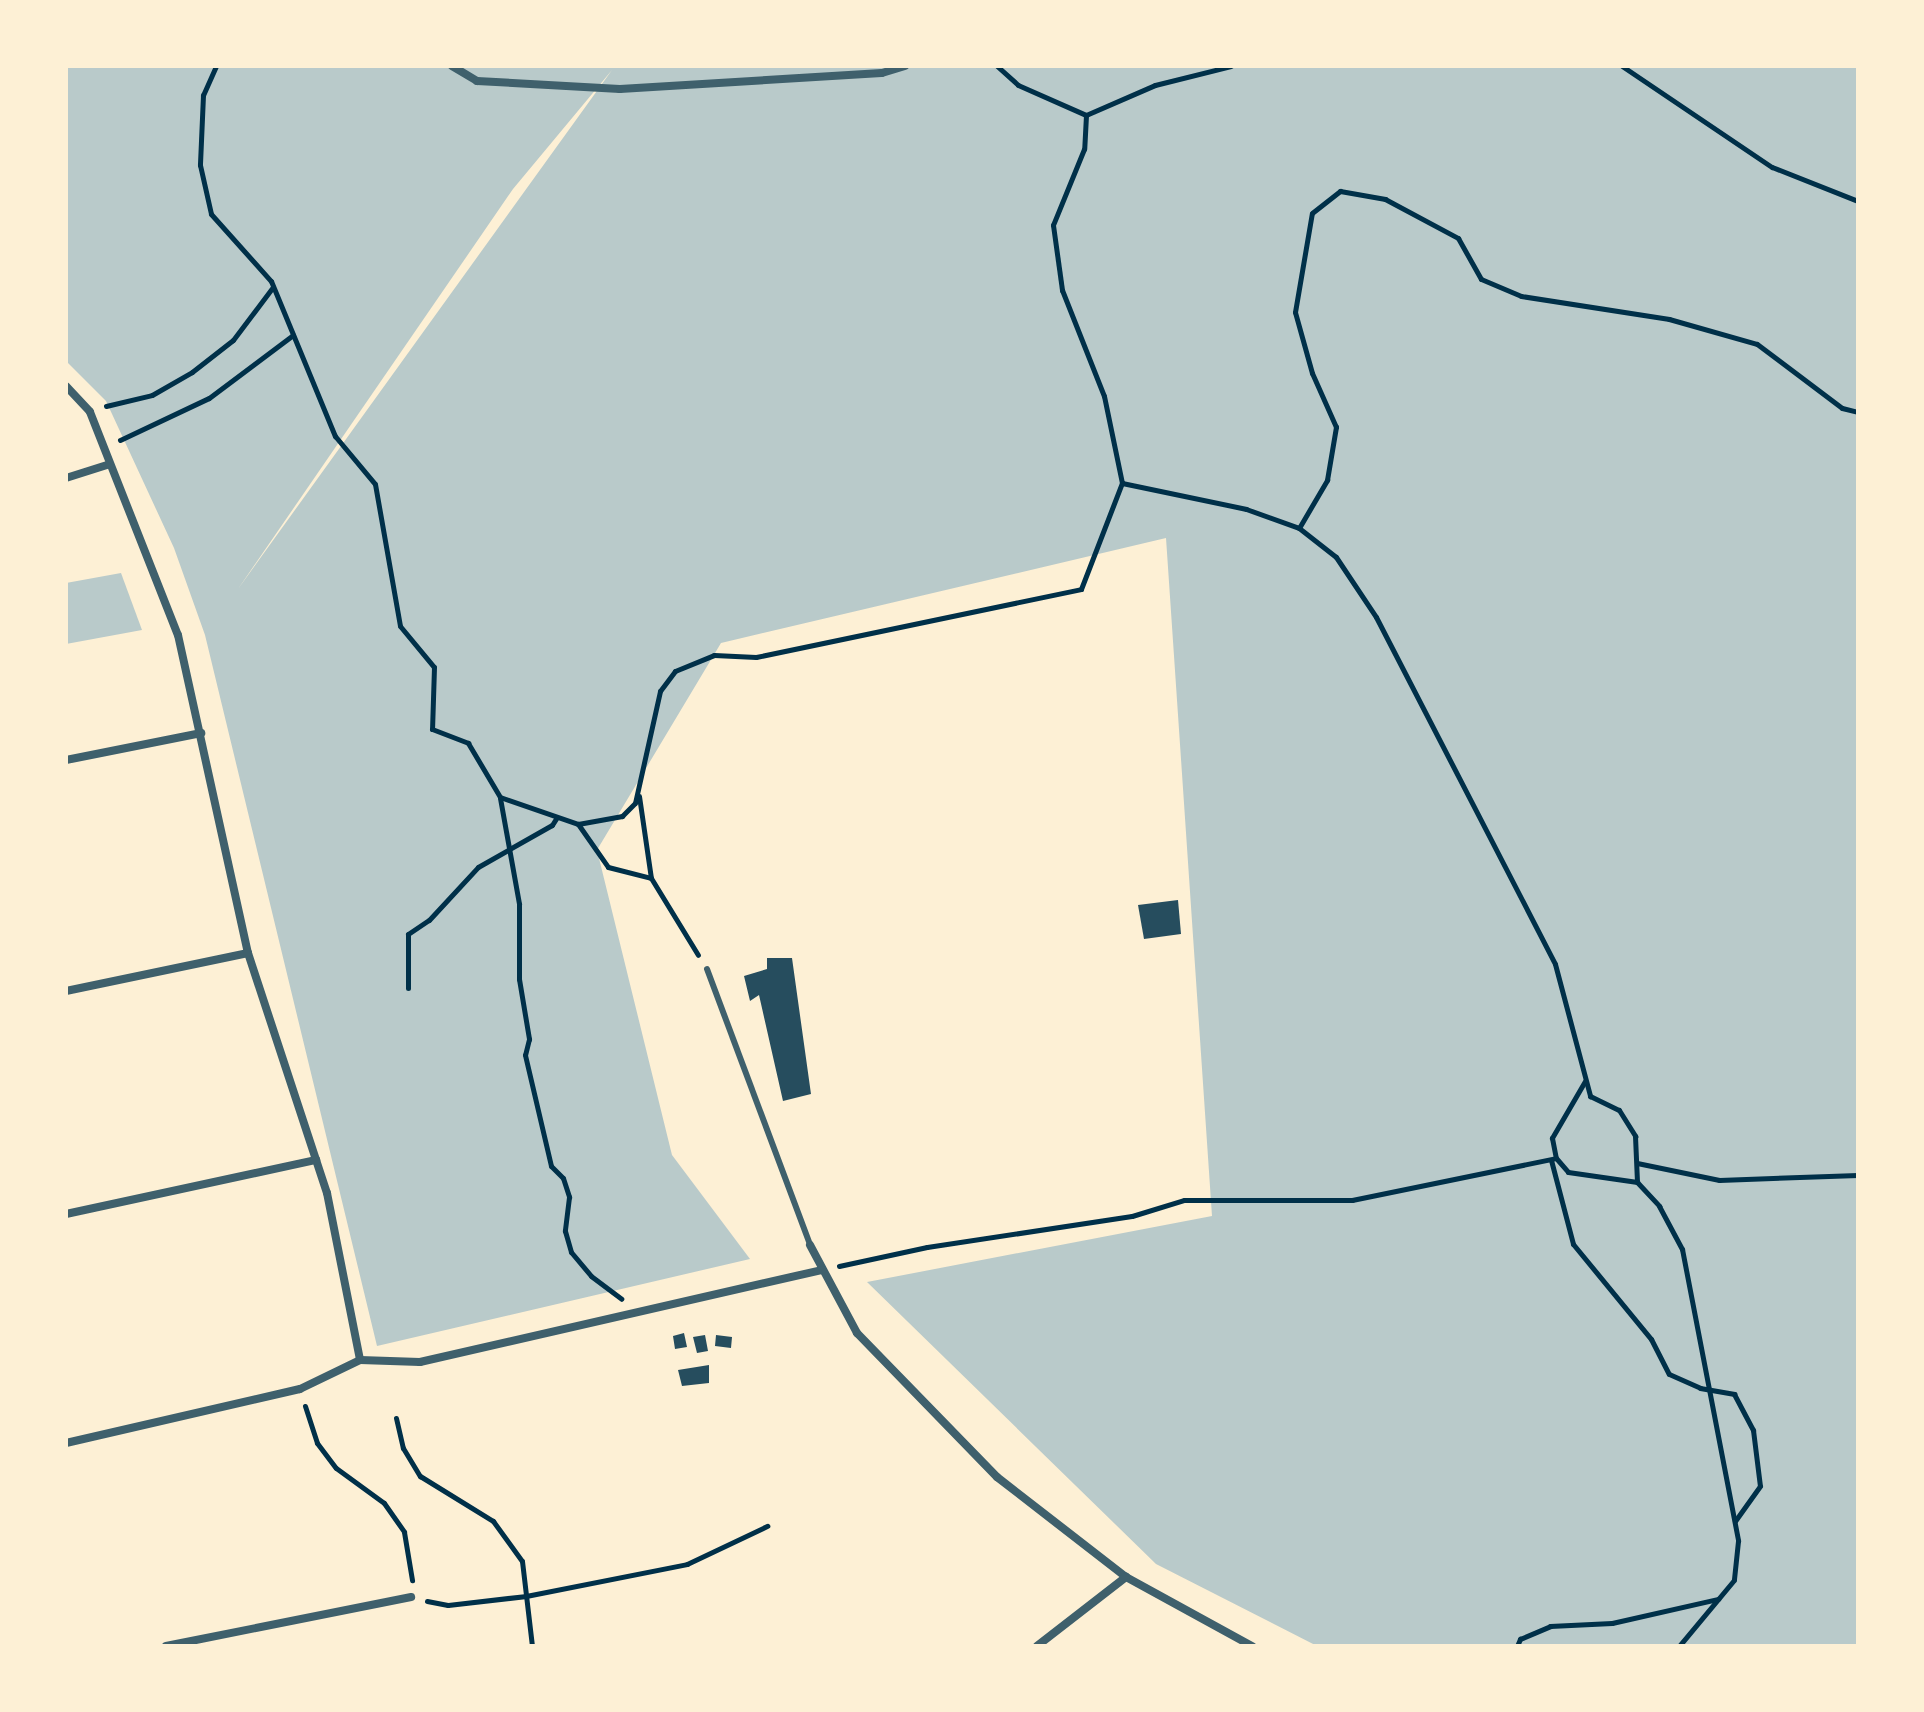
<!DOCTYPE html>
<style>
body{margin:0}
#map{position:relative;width:1924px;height:1712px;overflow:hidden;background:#fdf0d5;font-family:"Space Grotesk",sans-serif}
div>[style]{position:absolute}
.green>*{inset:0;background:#b9caca}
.building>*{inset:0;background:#264d5e}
.path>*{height:5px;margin:-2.5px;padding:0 2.5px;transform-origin:2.5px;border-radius:2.5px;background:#003049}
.service>*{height:6px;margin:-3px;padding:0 3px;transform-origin:3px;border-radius:3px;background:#3f606c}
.minor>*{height:8px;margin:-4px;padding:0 4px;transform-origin:4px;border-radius:4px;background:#3f606c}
span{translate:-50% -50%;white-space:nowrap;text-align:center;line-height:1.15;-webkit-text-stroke:6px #fdf0d5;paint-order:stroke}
.frame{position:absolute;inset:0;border:68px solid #fdf0d5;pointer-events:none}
</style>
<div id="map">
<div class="green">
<div style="clip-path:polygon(evenodd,66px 66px,1858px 66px,1858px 1646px,1317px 1646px,1156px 1564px,867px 1282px,1212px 1216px,1166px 538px,721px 643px,597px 850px,672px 1155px,750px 1259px,377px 1346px,205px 635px,174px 548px,106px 401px,66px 361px,66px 66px,612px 70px,238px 589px,513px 189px,612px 70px)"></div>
<div style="clip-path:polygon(121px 573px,142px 630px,66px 644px,66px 583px)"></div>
</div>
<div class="building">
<div style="clip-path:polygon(1178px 900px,1181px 934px,1144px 939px,1138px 905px)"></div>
<div style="clip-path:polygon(767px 958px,792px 958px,811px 1094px,783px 1101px,759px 995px,750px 1001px,744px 976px,767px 969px)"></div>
<div style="clip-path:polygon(684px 1333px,687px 1347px,675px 1349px,673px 1336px)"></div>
<div style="clip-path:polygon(705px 1335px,708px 1351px,697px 1353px,693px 1337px)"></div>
<div style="clip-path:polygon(716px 1335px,732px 1337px,731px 1348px,715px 1346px)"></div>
<div style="clip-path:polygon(709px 1365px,709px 1383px,682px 1386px,678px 1370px)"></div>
</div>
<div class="path">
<div style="left:216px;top:66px;width:32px;rotate:114deg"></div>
<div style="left:203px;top:95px;width:70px;rotate:92.5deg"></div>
<div style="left:200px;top:165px;width:50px;rotate:77.3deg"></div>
<div style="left:211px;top:214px;width:90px;rotate:48.2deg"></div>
<div style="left:271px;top:281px;width:168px;rotate:67.6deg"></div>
<div style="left:335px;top:436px;width:62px;rotate:50.2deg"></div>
<div style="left:375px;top:484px;width:144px;rotate:80deg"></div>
<div style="left:400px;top:626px;width:53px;rotate:50.3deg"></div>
<div style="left:434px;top:667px;width:62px;rotate:91.8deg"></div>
<div style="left:432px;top:729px;width:39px;rotate:21deg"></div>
<div style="left:468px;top:743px;width:63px;rotate:59.3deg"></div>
<div style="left:500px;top:797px;width:83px;rotate:19.1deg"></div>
<div style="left:578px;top:824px;width:52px;rotate:55.1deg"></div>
<div style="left:608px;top:867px;width:44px;rotate:14.3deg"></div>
<div style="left:651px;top:878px;width:90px;rotate:58.6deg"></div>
<div style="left:997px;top:66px;width:28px;rotate:42deg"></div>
<div style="left:1018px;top:85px;width:74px;rotate:23.8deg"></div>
<div style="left:1086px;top:115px;width:34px;rotate:93deg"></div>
<div style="left:1084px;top:149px;width:82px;rotate:112.2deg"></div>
<div style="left:1053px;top:225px;width:66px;rotate:82.1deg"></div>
<div style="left:1062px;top:290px;width:114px;rotate:68.4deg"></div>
<div style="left:1104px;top:396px;width:89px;rotate:78.3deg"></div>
<div style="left:1122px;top:483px;width:127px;rotate:11.8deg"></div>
<div style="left:1246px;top:509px;width:56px;rotate:19.7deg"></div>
<div style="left:1299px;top:528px;width:47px;rotate:38.1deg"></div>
<div style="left:1336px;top:557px;width:72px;rotate:56.3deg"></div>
<div style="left:1376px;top:617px;width:390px;rotate:62.7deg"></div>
<div style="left:1555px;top:964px;width:137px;rotate:75.1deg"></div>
<div style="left:1590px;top:1096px;width:32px;rotate:26deg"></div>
<div style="left:1619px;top:1110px;width:31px;rotate:58deg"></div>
<div style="left:1635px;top:1136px;width:46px;rotate:87.5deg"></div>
<div style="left:1637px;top:1182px;width:33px;rotate:47deg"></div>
<div style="left:1659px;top:1206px;width:49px;rotate:61.9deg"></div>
<div style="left:1682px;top:1249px;width:297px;rotate:79.1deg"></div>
<div style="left:1738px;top:1541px;width:39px;rotate:96deg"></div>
<div style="left:1734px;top:1580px;width:86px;rotate:129.8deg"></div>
<div style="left:1622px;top:66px;width:181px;rotate:34deg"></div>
<div style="left:1772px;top:167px;width:92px;rotate:21.6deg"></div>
<div style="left:1086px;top:115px;width:75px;rotate:-23.5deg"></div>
<div style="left:1155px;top:85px;width:78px;rotate:-14deg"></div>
<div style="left:106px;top:406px;width:47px;rotate:-13.4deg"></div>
<div style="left:152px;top:395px;width:46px;rotate:-29.9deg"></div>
<div style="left:192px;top:372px;width:52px;rotate:-38deg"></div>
<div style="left:233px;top:340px;width:66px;rotate:-53deg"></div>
<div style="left:120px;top:440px;width:98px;rotate:-25.3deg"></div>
<div style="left:209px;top:398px;width:105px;rotate:-36.9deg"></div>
<div style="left:1299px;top:528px;width:56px;rotate:-59.7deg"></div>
<div style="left:1327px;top:480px;width:54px;rotate:-80.4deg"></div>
<div style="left:1336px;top:427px;width:59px;rotate:-114deg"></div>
<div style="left:1312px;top:373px;width:63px;rotate:-105.6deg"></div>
<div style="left:1295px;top:312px;width:100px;rotate:-80.3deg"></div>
<div style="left:1312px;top:213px;width:36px;rotate:-38deg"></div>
<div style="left:1340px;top:191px;width:46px;rotate:10.1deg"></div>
<div style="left:1385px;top:199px;width:83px;rotate:28.1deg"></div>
<div style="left:1458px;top:238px;width:47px;rotate:60.7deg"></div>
<div style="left:1481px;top:279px;width:43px;rotate:23deg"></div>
<div style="left:1521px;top:296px;width:150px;rotate:8.8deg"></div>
<div style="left:1669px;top:319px;width:91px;rotate:15.9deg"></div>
<div style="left:1757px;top:344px;width:106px;rotate:37deg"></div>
<div style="left:1842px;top:408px;width:16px;rotate:14deg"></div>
<div style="left:639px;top:796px;width:83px;rotate:81.7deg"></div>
<div style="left:500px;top:798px;width:108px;rotate:79.8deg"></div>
<div style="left:519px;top:904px;width:75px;rotate:90deg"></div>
<div style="left:519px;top:979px;width:61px;rotate:80.5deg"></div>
<div style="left:529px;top:1039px;width:16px;rotate:104deg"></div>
<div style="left:525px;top:1055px;width:114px;rotate:76.8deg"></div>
<div style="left:551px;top:1166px;width:17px;rotate:45deg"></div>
<div style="left:563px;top:1178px;width:20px;rotate:72deg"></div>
<div style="left:569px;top:1197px;width:34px;rotate:97deg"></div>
<div style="left:565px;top:1231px;width:22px;rotate:74deg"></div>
<div style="left:571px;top:1252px;width:31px;rotate:50deg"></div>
<div style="left:591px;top:1276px;width:38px;rotate:37deg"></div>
<div style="left:578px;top:824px;width:45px;rotate:-10.3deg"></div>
<div style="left:622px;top:816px;width:18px;rotate:-45deg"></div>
<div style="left:635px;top:803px;width:115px;rotate:-77.4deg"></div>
<div style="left:660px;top:691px;width:25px;rotate:-53deg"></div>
<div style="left:675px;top:671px;width:42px;rotate:-22.3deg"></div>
<div style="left:714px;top:655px;width:42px;rotate:2.7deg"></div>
<div style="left:756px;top:657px;width:332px;rotate:-11.8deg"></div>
<div style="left:1081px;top:589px;width:114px;rotate:-68.9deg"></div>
<div style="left:408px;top:988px;width:54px;rotate:-90deg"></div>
<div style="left:408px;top:934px;width:25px;rotate:-34deg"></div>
<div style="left:429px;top:920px;width:72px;rotate:-47.2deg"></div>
<div style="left:478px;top:867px;width:85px;rotate:-29.6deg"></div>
<div style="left:552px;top:825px;width:9px;rotate:-58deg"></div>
<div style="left:1585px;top:1081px;width:66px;rotate:120.1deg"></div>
<div style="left:1552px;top:1138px;width:20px;rotate:79deg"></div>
<div style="left:1556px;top:1158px;width:18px;rotate:49deg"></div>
<div style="left:1568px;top:1172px;width:70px;rotate:8.2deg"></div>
<div style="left:1551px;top:1160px;width:87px;rotate:75.3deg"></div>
<div style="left:1573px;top:1244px;width:123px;rotate:50.6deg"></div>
<div style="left:1651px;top:1339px;width:39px;rotate:63deg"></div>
<div style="left:1669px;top:1374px;width:34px;rotate:24deg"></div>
<div style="left:1700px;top:1388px;width:35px;rotate:10deg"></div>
<div style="left:1734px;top:1394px;width:41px;rotate:62.2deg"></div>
<div style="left:1753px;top:1430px;width:56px;rotate:82.9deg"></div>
<div style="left:1760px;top:1486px;width:43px;rotate:125.5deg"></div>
<div style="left:1637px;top:1163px;width:84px;rotate:11.7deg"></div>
<div style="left:1719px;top:1180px;width:139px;rotate:-2.1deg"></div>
<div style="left:839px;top:1266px;width:90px;rotate:-12.2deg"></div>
<div style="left:927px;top:1247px;width:207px;rotate:-8.6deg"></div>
<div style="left:1132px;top:1216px;width:54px;rotate:-17.1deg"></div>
<div style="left:1184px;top:1200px;width:168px"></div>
<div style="left:1352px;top:1200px;width:208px;rotate:-11.6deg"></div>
<div style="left:305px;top:1406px;width:39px;rotate:72deg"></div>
<div style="left:317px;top:1443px;width:31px;rotate:53deg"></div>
<div style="left:336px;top:1468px;width:59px;rotate:36.1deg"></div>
<div style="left:384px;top:1503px;width:35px;rotate:55deg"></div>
<div style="left:404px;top:1532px;width:49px;rotate:80.5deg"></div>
<div style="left:396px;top:1418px;width:31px;rotate:77deg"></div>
<div style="left:403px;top:1448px;width:33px;rotate:59deg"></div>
<div style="left:420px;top:1476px;width:86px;rotate:31.7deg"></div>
<div style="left:493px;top:1521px;width:49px;rotate:54.1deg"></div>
<div style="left:522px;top:1561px;width:86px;rotate:83.3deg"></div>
<div style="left:427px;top:1601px;width:21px;rotate:11deg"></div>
<div style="left:448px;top:1605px;width:79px;rotate:-6.6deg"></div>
<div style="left:526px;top:1596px;width:164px;rotate:-11.2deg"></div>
<div style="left:687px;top:1564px;width:89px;rotate:-25.4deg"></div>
<div style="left:1517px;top:1646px;width:8px;rotate:-67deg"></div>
<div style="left:1520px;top:1639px;width:33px;rotate:-23deg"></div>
<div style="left:1550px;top:1626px;width:62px;rotate:-2.8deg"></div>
<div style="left:1612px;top:1623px;width:109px;rotate:-12.8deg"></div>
</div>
<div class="service">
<div style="left:707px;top:969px;width:295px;rotate:69.5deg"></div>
</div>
<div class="minor">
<div style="left:452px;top:66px;width:29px;rotate:31deg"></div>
<div style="left:477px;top:81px;width:143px;rotate:3.2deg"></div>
<div style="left:620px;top:89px;width:262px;rotate:-3.5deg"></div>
<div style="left:882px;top:73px;width:24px;rotate:-17deg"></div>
<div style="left:66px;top:386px;width:35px;rotate:47deg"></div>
<div style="left:90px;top:412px;width:240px;rotate:68.5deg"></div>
<div style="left:178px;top:635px;width:326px;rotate:77.6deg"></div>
<div style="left:248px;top:953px;width:253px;rotate:71.8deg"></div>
<div style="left:327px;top:1193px;width:170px;rotate:78.8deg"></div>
<div style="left:66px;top:478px;width:43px;rotate:-17.6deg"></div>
<div style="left:66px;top:760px;width:138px;rotate:-11.3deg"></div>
<div style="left:66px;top:991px;width:186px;rotate:-11.8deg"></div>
<div style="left:66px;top:1214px;width:256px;rotate:-12.2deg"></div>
<div style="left:810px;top:1245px;width:100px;rotate:61.9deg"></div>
<div style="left:857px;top:1333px;width:201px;rotate:45.8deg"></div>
<div style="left:997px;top:1477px;width:163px;rotate:37.8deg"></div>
<div style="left:1126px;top:1577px;width:144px;rotate:28.7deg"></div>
<div style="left:66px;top:1443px;width:240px;rotate:-13deg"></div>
<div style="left:300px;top:1389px;width:67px;rotate:-25.8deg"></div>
<div style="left:360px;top:1360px;width:60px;rotate:1.9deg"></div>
<div style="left:420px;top:1362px;width:413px;rotate:-12.9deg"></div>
<div style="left:166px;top:1646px;width:250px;rotate:-11.3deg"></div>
<div style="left:1037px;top:1646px;width:113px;rotate:-37.8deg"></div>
</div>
<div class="frame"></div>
</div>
